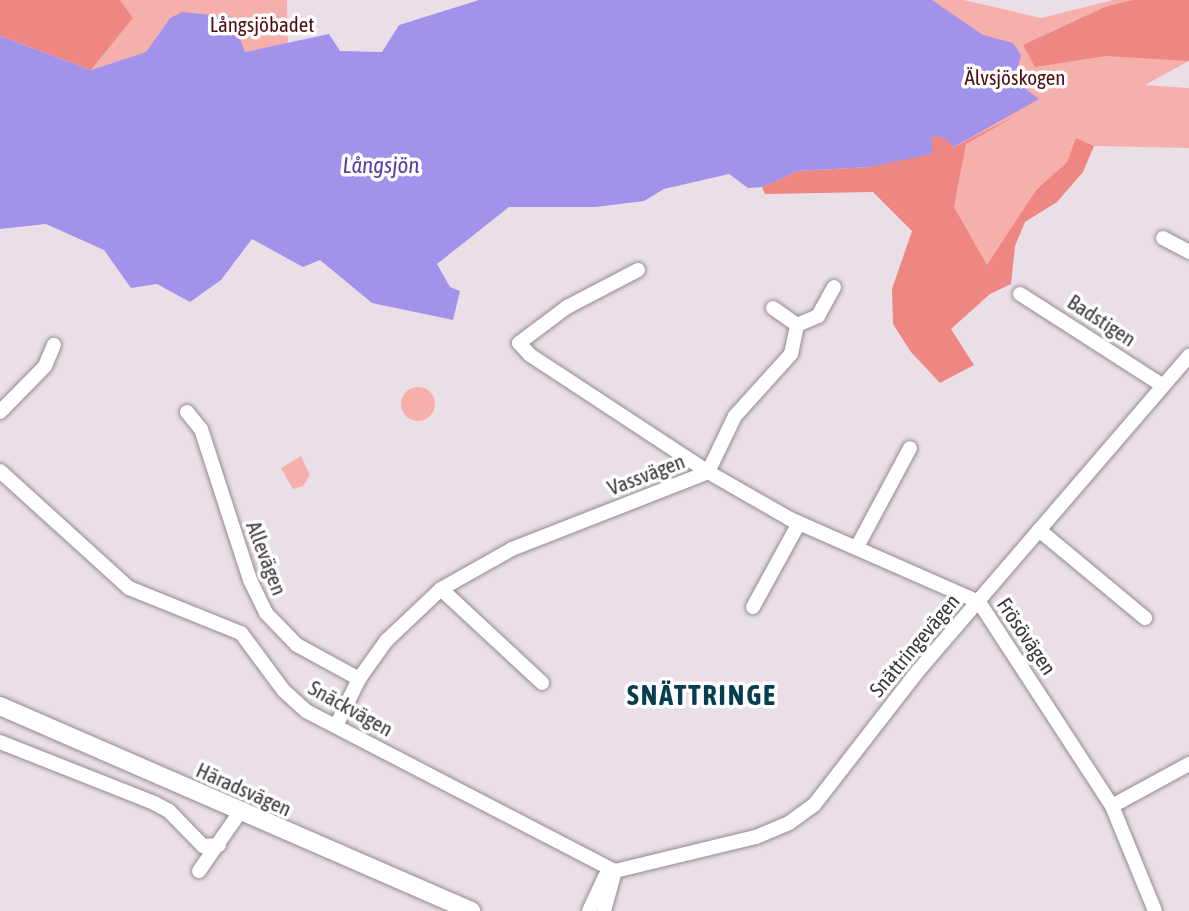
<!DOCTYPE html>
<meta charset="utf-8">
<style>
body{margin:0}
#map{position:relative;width:1189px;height:911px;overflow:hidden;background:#ebdfe7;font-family:"Asap Condensed",sans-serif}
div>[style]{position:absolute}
.green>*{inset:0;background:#f6b0ab}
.round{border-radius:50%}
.forest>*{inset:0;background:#ee8681}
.water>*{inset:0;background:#a392ea}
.roads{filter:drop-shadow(0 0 2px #948a91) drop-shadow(0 0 2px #948a91)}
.minor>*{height:14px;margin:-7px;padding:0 7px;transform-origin:7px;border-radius:7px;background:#fff}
.tertiary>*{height:18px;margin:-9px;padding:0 9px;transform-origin:9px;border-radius:9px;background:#fff}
span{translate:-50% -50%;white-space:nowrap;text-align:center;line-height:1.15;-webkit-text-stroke:7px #fff;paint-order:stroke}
.park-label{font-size:21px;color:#4f0f11}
.street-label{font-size:21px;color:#3d383b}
.water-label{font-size:23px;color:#5b3ea5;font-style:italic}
.district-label{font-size:28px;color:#063e4f;font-weight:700;letter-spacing:2px}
</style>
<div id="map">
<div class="green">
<div style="clip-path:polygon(120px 0,287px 0,288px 43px,245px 52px,170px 18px,146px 52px,91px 70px,133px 18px)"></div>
<div style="clip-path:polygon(919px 0,964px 0,1041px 18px,1113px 0,1189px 0,1189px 61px,1145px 85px,1189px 88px,1189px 148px,1094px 146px,1076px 139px,1067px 162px,1036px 190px,987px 266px,954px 207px,966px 143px)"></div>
<div class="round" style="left:401px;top:387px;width:34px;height:34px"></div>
<div style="clip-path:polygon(301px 456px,310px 475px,303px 486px,293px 489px,281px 468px)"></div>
</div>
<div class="forest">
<div style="clip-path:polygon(0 0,120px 0,133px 18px,91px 70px,0 36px)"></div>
<div style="clip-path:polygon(1133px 0,1189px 0,1189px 61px,1106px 56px,1035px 67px,1023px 45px,1105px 7px)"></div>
<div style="clip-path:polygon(1017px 115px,966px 144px,954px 207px,987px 265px,1036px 190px,1067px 162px,1076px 138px,1094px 146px,1083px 172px,1057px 202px,1025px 222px,1015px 246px,1011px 284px,990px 294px,951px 329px,974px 365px,940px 383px,911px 352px,893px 324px,892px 289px,912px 231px,873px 192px,765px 194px,762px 187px,798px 171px,869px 167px,932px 153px,931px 136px,944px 137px,954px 147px)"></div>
</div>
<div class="water">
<div style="clip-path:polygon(479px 0,932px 0,983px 35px,1013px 43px,1021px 55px,1018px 66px,1027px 90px,1039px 99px,954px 147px,944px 138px,932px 136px,932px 154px,869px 167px,798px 171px,762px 187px,748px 188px,729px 174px,664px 189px,644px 201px,595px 207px,509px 207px,437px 264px,450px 287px,460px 291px,453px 320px,372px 303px,320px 260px,303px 267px,252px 239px,221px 280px,190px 302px,157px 284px,131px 288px,104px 250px,46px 224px,0 229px,0 36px,91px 70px,146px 52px,170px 18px,182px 12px,232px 17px,245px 52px,329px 34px,340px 51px,382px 52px,399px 25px)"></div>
</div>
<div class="roads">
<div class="minor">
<div style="left:1163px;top:238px;width:30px;rotate:28deg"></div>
<div style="left:638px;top:270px;width:80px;rotate:152.5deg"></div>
<div style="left:567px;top:307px;width:60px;rotate:143.1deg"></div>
<div style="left:519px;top:343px;width:16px;rotate:47deg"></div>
<div style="left:530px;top:355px;width:213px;rotate:33.3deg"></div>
<div style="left:708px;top:472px;width:95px;rotate:29.8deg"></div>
<div style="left:790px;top:519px;width:206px;rotate:23.7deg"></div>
<div style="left:979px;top:602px;width:244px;rotate:56.9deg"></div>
<div style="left:1112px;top:806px;width:113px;rotate:67.7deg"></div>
<div style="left:1020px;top:294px;width:166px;rotate:32.7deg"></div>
<div style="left:773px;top:308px;width:29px;rotate:35deg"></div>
<div style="left:0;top:412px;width:64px;rotate:-45.6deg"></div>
<div style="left:45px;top:366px;width:23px;rotate:-67deg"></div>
<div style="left:187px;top:412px;width:22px;rotate:51deg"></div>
<div style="left:201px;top:429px;width:159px;rotate:72deg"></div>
<div style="left:250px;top:580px;width:37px;rotate:64deg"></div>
<div style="left:266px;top:613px;width:45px;rotate:45.9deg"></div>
<div style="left:297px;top:645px;width:71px;rotate:28.7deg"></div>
<div style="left:0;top:471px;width:174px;rotate:42.2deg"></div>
<div style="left:129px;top:588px;width:121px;rotate:21.9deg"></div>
<div style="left:241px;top:633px;width:72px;rotate:53.4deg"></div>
<div style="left:284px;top:691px;width:30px;rotate:42deg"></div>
<div style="left:306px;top:711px;width:348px;rotate:27.4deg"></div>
<div style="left:1039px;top:530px;width:138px;rotate:39.7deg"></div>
<div style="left:857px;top:547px;width:112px;rotate:-61.8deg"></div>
<div style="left:441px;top:589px;width:138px;rotate:42.9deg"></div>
<div style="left:753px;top:607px;width:96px;rotate:-61.3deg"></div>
<div style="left:336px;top:726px;width:52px;rotate:-63.9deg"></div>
<div style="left:359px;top:679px;width:47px;rotate:-54.6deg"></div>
<div style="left:386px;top:641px;width:76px;rotate:-43.4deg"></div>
<div style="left:441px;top:589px;width:81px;rotate:-29.4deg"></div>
<div style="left:512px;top:549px;width:211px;rotate:-21.4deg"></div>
<div style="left:708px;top:472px;width:62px;rotate:-64.3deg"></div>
<div style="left:735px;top:416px;width:84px;rotate:-47.9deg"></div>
<div style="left:791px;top:354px;width:30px;rotate:-78deg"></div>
<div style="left:797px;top:325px;width:23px;rotate:-23deg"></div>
<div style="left:818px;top:316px;width:33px;rotate:-61deg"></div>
<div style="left:0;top:742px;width:166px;rotate:21.6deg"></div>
<div style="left:154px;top:803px;width:17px;rotate:28deg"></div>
<div style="left:169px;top:811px;width:49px;rotate:45.8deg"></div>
<div style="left:203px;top:846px;width:16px;rotate:-4deg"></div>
<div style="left:1112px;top:806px;width:88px;rotate:-28.6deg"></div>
<div style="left:199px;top:871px;width:72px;rotate:-55.2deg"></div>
<div style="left:589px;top:911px;width:38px;rotate:-65deg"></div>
<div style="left:605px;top:877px;width:12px;rotate:-31deg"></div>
<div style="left:615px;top:871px;width:145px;rotate:-13.6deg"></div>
<div style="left:756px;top:837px;width:36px;rotate:-23deg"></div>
<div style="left:789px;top:823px;width:31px;rotate:-36deg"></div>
<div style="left:814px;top:805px;width:170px;rotate:-52.2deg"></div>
<div style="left:918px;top:671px;width:416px;rotate:-49.3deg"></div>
<div style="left:604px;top:911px;width:41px;rotate:-74.6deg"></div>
</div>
<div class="tertiary">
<div style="left:0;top:706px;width:514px;rotate:23.52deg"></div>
</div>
</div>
<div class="park-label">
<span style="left:262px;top:24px">Långsjöbadet</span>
<span style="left:1015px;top:77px">Älvsjöskogen</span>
</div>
<div class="street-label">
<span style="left:1102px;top:320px;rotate:33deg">Badstigen</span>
<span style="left:646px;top:474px;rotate:-21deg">Vassvägen</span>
<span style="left:267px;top:558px;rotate:69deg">Allevägen</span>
<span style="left:1027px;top:636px;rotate:56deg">Frösövägen</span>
<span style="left:914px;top:645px;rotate:-50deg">Snättringevägen</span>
<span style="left:351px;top:708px;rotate:29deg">Snäckvägen</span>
<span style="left:244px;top:789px;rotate:24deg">Häradsvägen</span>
</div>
<div class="water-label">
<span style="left:381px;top:165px">Långsjön</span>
</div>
<div class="district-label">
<span style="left:702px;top:695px">SNÄTTRINGE</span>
</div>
</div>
